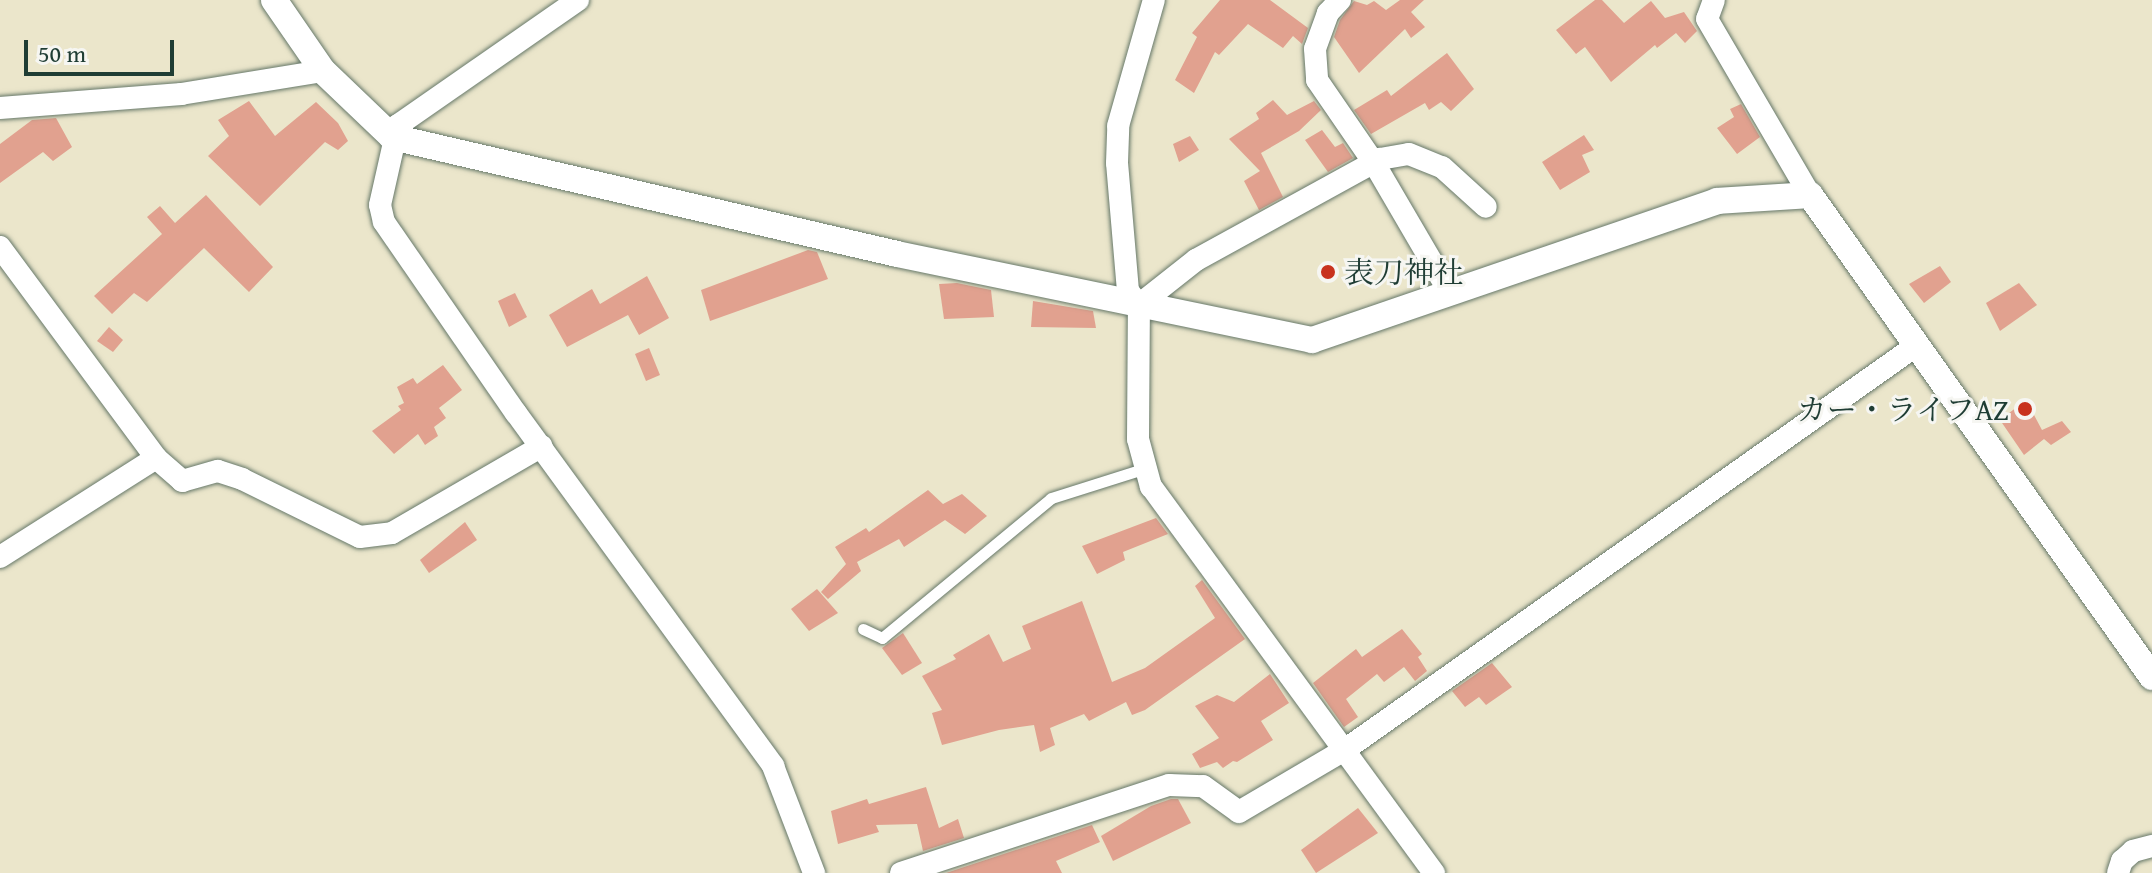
<!DOCTYPE html>
<meta charset="utf-8">
<style>
body{margin:0}
#map{position:relative;width:2152px;height:873px;overflow:hidden;background:#ebe6cb;font-family:"Gentium Book Plus","Noto Serif JP",serif}
div>[style]{position:absolute}
.building>*{inset:0;background:#e1a18f}
.roads{filter:drop-shadow(0 0 2px #667869) drop-shadow(0 0 2px #667869)}
.service>*{height:11px;margin:-5.5px;padding:0 5.5px;transform-origin:5.5px;border-radius:5.5px;background:#fff}
.minor>*{height:22px;margin:-11px;padding:0 11px;transform-origin:11px;border-radius:11px;background:#fff}
.tertiary>*{height:26px;margin:-13px;padding:0 13px;transform-origin:13px;border-radius:13px;background:#fff}
.dots>*{width:22px;height:22px;translate:-50% -50%;box-sizing:border-box;border:4px solid #f6f6f2;border-radius:50%}
span{translate:-50% -50%;white-space:nowrap;text-align:center;line-height:1.15;-webkit-text-stroke:6px #f6f6f2;paint-order:stroke}
.poi-label{font-size:30px;color:#1f3d34}
.left{translate:0 -50%;text-align:left}
.right{translate:-100% -50%;text-align:right}
.scale{position:absolute;left:24px;top:40px;width:150px;height:36px;box-sizing:border-box;border:4px solid #1f3d34;border-top:0;padding-left:10px;font-size:24px;line-height:28px;white-space:nowrap;color:#1f3d34;-webkit-text-stroke:6px #f6f6f2;paint-order:stroke}
</style>
<div id="map">
<div class="building">
<div style="clip-path:polygon(1220px 0,1270px 0,1308px 28px,1302px 44px,1293px 36px,1283px 48px,1248px 24px,1219px 55px,1215px 52px,1194px 93px,1175px 80px,1197px 37px,1192px 33px)"></div>
<div style="clip-path:polygon(1400px 0,1424px 0,1411px 12px,1425px 27px,1411px 38px,1405px 29px,1359px 73px,1334px 37px,1340px 20px,1354px 1px,1367px 5px,1374px 1px,1386px 10px)"></div>
<div style="clip-path:polygon(1595px 0,1602px 0,1624px 23px,1651px 1px,1665px 18px,1684px 12px,1697px 31px,1685px 43px,1676px 33px,1657px 48px,1655px 45px,1611px 82px,1585px 47px,1576px 54px,1556px 30px)"></div>
<div style="clip-path:polygon(1447px 53px,1474px 89px,1451px 111px,1441px 102px,1429px 110px,1425px 103px,1371px 134px,1354px 110px,1387px 90px,1391px 96px)"></div>
<div style="clip-path:polygon(1273px 100px,1287px 115px,1314px 101px,1321px 110px,1299px 131px,1261px 153px,1283px 197px,1259px 210px,1244px 181px,1260px 171px,1229px 139px,1259px 119px,1256px 113px)"></div>
<div style="clip-path:polygon(249px 101px,275px 136px,316px 102px,338px 123px,348px 141px,338px 150px,325px 142px,260px 206px,208px 156px,229px 136px,218px 120px)"></div>
<div style="clip-path:polygon(1741px 104px,1760px 137px,1737px 154px,1717px 128px,1734px 117px,1730px 109px)"></div>
<div style="clip-path:polygon(56px 118px,72px 147px,53px 161px,43px 152px,0 183px,0 144px,32px 120px)"></div>
<div style="clip-path:polygon(1322px 130px,1335px 147px,1343px 143px,1353px 158px,1328px 172px,1305px 140px)"></div>
<div style="clip-path:polygon(1584px 135px,1594px 150px,1582px 155px,1590px 172px,1560px 190px,1542px 162px)"></div>
<div style="clip-path:polygon(1190px 136px,1199px 150px,1179px 162px,1173px 144px)"></div>
<div style="clip-path:polygon(206px 195px,273px 267px,249px 292px,204px 248px,147px 302px,134px 293px,112px 314px,94px 296px,162px 234px,147px 217px,160px 206px,175px 223px)"></div>
<div style="clip-path:polygon(808px 250px,817px 252px,828px 279px,710px 321px,701px 290px)"></div>
<div style="clip-path:polygon(1940px 266px,1951px 282px,1924px 303px,1909px 284px)"></div>
<div style="clip-path:polygon(647px 276px,669px 318px,639px 335px,628px 315px,567px 347px,549px 315px,592px 289px,600px 304px)"></div>
<div style="clip-path:polygon(957px 283px,991px 290px,994px 317px,944px 319px,939px 284px)"></div>
<div style="clip-path:polygon(2019px 283px,2037px 305px,2000px 331px,1986px 303px)"></div>
<div style="clip-path:polygon(515px 293px,527px 317px,509px 327px,498px 301px)"></div>
<div style="clip-path:polygon(1033px 301px,1093px 311px,1096px 328px,1031px 327px)"></div>
<div style="clip-path:polygon(109px 327px,123px 340px,113px 352px,97px 341px)"></div>
<div style="clip-path:polygon(649px 348px,660px 375px,646px 381px,635px 354px)"></div>
<div style="clip-path:polygon(443px 365px,462px 390px,439px 408px,446px 418px,434px 427px,438px 436px,425px 445px,418px 434px,394px 454px,372px 431px,401px 410px,398px 406px,404px 403px,397px 387px,413px 378px,417px 384px)"></div>
<div style="clip-path:polygon(2026px 400px,2042px 430px,2062px 421px,2071px 432px,2051px 445px,2044px 439px,2024px 455px,2000px 420px)"></div>
<div style="clip-path:polygon(928px 490px,943px 504px,962px 494px,987px 516px,965px 534px,945px 520px,904px 547px,899px 539px,857px 562px,861px 571px,828px 599px,821px 592px,846px 564px,835px 547px,866px 528px,869px 532px)"></div>
<div style="clip-path:polygon(1156px 518px,1168px 534px,1123px 552px,1125px 560px,1097px 574px,1082px 546px)"></div>
<div style="clip-path:polygon(465px 522px,477px 540px,429px 573px,420px 560px)"></div>
<div style="clip-path:polygon(1202px 580px,1245px 639px,1145px 710px,1132px 715px,1126px 702px,1089px 721px,1084px 714px,1050px 728px,1055px 745px,1040px 752px,1034px 725px,999px 730px,942px 745px,932px 713px,942px 710px,922px 676px,956px 659px,953px 655px,989px 634px,1003px 662px,1031px 649px,1022px 626px,1082px 601px,1112px 682px,1145px 668px,1215px 618px,1195px 586px)"></div>
<div style="clip-path:polygon(817px 589px,838px 613px,809px 631px,791px 609px)"></div>
<div style="clip-path:polygon(1402px 629px,1422px 654px,1418px 657px,1427px 671px,1415px 681px,1404px 667px,1384px 682px,1377px 674px,1346px 699px,1358px 717px,1344px 727px,1313px 683px,1356px 649px,1362px 657px)"></div>
<div style="clip-path:polygon(903px 633px,922px 663px,902px 675px,882px 648px)"></div>
<div style="clip-path:polygon(1492px 663px,1512px 687px,1486px 705px,1479px 697px,1465px 707px,1452px 691px)"></div>
<div style="clip-path:polygon(1270px 674px,1289px 703px,1261px 721px,1273px 740px,1237px 762px,1233px 761px,1223px 768px,1217px 762px,1200px 768px,1192px 754px,1219px 738px,1195px 706px,1217px 695px,1234px 702px)"></div>
<div style="clip-path:polygon(926px 787px,939px 828px,958px 819px,964px 838px,923px 851px,917px 824px,876px 825px,879px 832px,838px 844px,831px 811px,867px 799px,869px 804px)"></div>
<div style="clip-path:polygon(1171px 799px,1178px 799px,1191px 823px,1113px 861px,1101px 836px,1151px 806px)"></div>
<div style="clip-path:polygon(1358px 808px,1378px 833px,1316px 873px,1301px 850px)"></div>
<div style="clip-path:polygon(1092px 825px,1100px 842px,1056px 861px,1062px 873px,946px 873px)"></div>
</div>
<div class="roads">
<div class="service">
<div style="left:863px;top:629px;width:21px;rotate:25deg"></div>
<div style="left:882px;top:638px;width:219px;rotate:-39.6deg"></div>
<div style="left:1051px;top:498px;width:100px;rotate:-17.5deg"></div>
</div>
<div class="minor">
<div style="left:578px;top:0;width:219px;rotate:145.2deg"></div>
<div style="left:398px;top:125px;width:82px;rotate:102.7deg"></div>
<div style="left:380px;top:205px;width:17px;rotate:77deg"></div>
<div style="left:384px;top:222px;width:232px;rotate:55.4deg"></div>
<div style="left:516px;top:413px;width:437px;rotate:53.9deg"></div>
<div style="left:773px;top:766px;width:115px;rotate:69deg"></div>
<div style="left:1340px;top:0;width:18px;rotate:133deg"></div>
<div style="left:1328px;top:13px;width:38px;rotate:110deg"></div>
<div style="left:1315px;top:49px;width:31px;rotate:86deg"></div>
<div style="left:1317px;top:80px;width:101px;rotate:55.5deg"></div>
<div style="left:1374px;top:163px;width:151px;rotate:59.7deg"></div>
<div style="left:1714px;top:0;width:20px;rotate:110deg"></div>
<div style="left:1707px;top:19px;width:204px;rotate:59.7deg"></div>
<div style="left:0;top:108px;width:182px;rotate:-4.4deg"></div>
<div style="left:181px;top:94px;width:144px;rotate:-9.2deg"></div>
<div style="left:0;top:247px;width:262px;rotate:53.5deg"></div>
<div style="left:156px;top:458px;width:35px;rotate:41deg"></div>
<div style="left:182px;top:481px;width:37px;rotate:-16deg"></div>
<div style="left:218px;top:471px;width:25px;rotate:18deg"></div>
<div style="left:242px;top:479px;width:131px;rotate:26.2deg"></div>
<div style="left:360px;top:537px;width:32px;rotate:-7deg"></div>
<div style="left:392px;top:533px;width:173px;rotate:-30.1deg"></div>
<div style="left:1139px;top:305px;width:18px;rotate:-128deg"></div>
<div style="left:1128px;top:291px;width:128px;rotate:-94.9deg"></div>
<div style="left:1117px;top:163px;width:37px;rotate:-88deg"></div>
<div style="left:1118px;top:126px;width:131px;rotate:-74.1deg"></div>
<div style="left:0;top:557px;width:185px;rotate:-32.4deg"></div>
<div style="left:901px;top:873px;width:282px;rotate:-18.2deg"></div>
<div style="left:1169px;top:785px;width:34px;rotate:2deg"></div>
<div style="left:1203px;top:786px;width:44px;rotate:35.8deg"></div>
<div style="left:1239px;top:812px;width:124px;rotate:-30.5deg"></div>
<div style="left:1346px;top:749px;width:699px;rotate:-35.28deg"></div>
<div style="left:1434px;top:873px;width:479px;rotate:-126.2deg"></div>
<div style="left:1151px;top:487px;width:50px;rotate:-105.2deg"></div>
<div style="left:1138px;top:439px;width:134px;rotate:-89.6deg"></div>
<div style="left:1139px;top:305px;width:73px;rotate:-38.3deg"></div>
<div style="left:1196px;top:260px;width:210px;rotate:-28.8deg"></div>
<div style="left:1380px;top:159px;width:29px;rotate:-10deg"></div>
<div style="left:1409px;top:154px;width:35px;rotate:22deg"></div>
<div style="left:1442px;top:167px;width:59px;rotate:42.3deg"></div>
<div style="left:2118px;top:873px;width:13px;rotate:-72deg"></div>
<div style="left:2122px;top:861px;width:15px;rotate:-42deg"></div>
<div style="left:2133px;top:851px;width:20px;rotate:-15deg"></div>
</div>
<div class="tertiary">
<div style="left:274px;top:0;width:86px;rotate:55.4deg"></div>
<div style="left:323px;top:71px;width:95px;rotate:43.7deg"></div>
<div style="left:392px;top:137px;width:518px;rotate:13.04deg"></div>
<div style="left:897px;top:254px;width:424px;rotate:11.7deg"></div>
<div style="left:1312px;top:340px;width:428px;rotate:-18.9deg"></div>
<div style="left:1717px;top:201px;width:93px;rotate:-3.7deg"></div>
<div style="left:1810px;top:195px;width:591px;rotate:54.64deg"></div>
</div>
</div>
<div class="dots">
<div style="left:1328px;top:272px;background:#c8321e"></div>
<div style="left:2025px;top:409px;background:#c8321e"></div>
</div>
<div class="poi-label">
<span class="left" style="left:1344px;top:272px">表刀神社</span>
<span class="right" style="left:2009px;top:409px">カー・ライフAZ</span>
</div>
<div class="scale">50 m</div>
</div>
